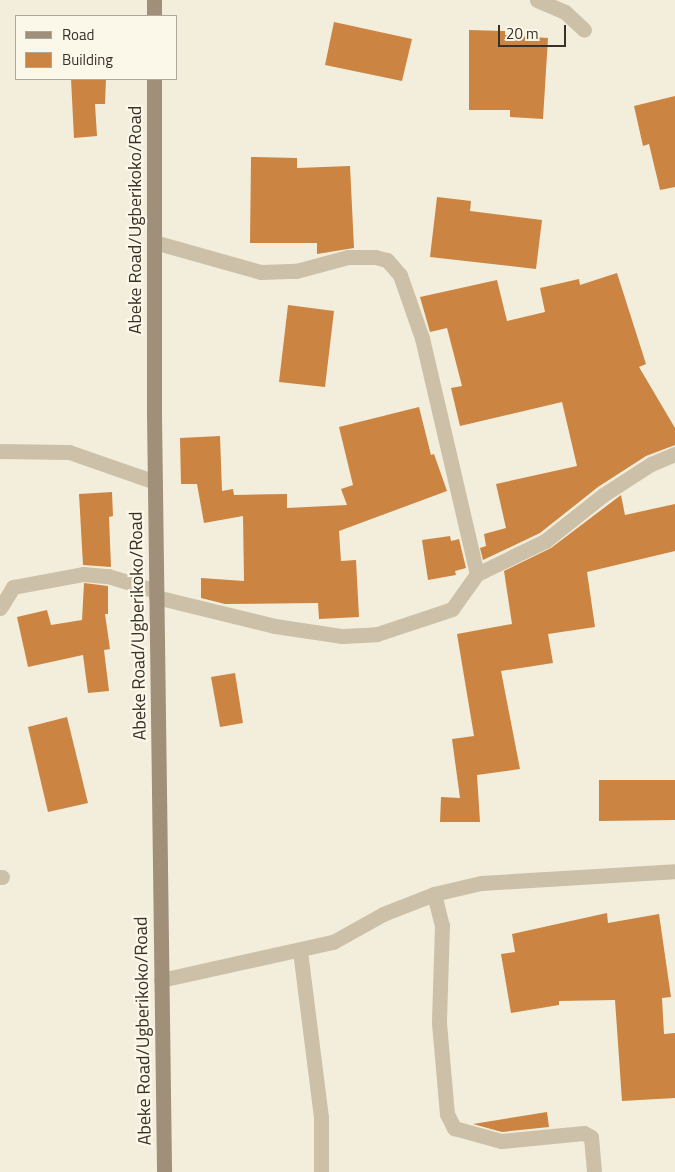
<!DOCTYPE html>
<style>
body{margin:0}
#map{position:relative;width:675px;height:1172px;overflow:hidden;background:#f3eedc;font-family:"Titillium Web",sans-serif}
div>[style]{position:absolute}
.building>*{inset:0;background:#cb8442}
.street>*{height:15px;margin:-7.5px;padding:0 7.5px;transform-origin:7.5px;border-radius:7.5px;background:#ccc1a8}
.secondary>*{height:15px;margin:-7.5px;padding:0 7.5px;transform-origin:7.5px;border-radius:7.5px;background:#a09079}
span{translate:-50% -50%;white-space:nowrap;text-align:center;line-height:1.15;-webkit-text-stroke:4.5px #fbf7e9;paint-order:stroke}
.street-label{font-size:18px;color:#393128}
.legend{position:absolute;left:15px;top:15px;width:162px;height:65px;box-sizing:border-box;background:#fbf7e9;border:1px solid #ada89c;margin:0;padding:6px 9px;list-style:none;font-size:15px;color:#393128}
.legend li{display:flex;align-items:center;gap:10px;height:25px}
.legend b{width:25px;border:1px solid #ada89c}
.scale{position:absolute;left:498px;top:25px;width:68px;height:22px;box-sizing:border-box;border:2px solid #393128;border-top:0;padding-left:6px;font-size:15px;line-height:18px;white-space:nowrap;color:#393128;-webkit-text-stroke:4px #fbf7e9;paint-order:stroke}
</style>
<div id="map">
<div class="building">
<div style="clip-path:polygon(334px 22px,412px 39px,402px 81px,325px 65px)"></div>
<div style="clip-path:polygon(469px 30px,505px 31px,505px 35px,548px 38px,543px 119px,510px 117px,510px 110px,469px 110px)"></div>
<div style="clip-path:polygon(71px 79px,106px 79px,105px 104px,95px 104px,97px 136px,74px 138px)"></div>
<div style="clip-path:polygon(675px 96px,675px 187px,660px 190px,649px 144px,643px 146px,634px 106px)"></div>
<div style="clip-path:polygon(251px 157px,297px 158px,297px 168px,350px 166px,354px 248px,317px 254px,317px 243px,250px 243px)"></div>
<div style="clip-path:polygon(437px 197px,471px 201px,470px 211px,542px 220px,536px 269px,430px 257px)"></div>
<div style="clip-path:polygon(617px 273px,646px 364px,639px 367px,675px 428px,675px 445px,646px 456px,598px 487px,540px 533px,483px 560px,480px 548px,486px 546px,484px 534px,506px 528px,496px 484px,577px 466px,562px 402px,460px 426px,451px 388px,462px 386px,447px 328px,430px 332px,420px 297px,497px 280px,507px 321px,545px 312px,540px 288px,579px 279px,580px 285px)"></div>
<div style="clip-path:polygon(288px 305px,334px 311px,325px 387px,279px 382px)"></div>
<div style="clip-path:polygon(419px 407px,431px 455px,434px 454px,447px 491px,339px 531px,341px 561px,356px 560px,359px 617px,319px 619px,318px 603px,225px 604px,201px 598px,201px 578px,244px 581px,243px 516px,204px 523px,197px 484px,181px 484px,180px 438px,220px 436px,222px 491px,233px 489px,234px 495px,287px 494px,287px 508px,347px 505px,341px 489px,353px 485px,339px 427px)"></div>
<div style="clip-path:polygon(112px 492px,113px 516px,109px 517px,111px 567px,83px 565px,79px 494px)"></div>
<div style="clip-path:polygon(621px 495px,625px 515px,675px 504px,675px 551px,587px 572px,595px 627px,548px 634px,553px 663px,501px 671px,520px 769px,477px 775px,480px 822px,440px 822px,441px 797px,460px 798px,452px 739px,474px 736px,457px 634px,512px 624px,504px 571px,551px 548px)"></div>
<div style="clip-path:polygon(450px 536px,451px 541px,459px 539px,466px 568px,455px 571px,456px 575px,428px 580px,422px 540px)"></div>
<div style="clip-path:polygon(84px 583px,108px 586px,108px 614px,105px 614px,110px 649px,104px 650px,109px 691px,88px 693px,83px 655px,28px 667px,17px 617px,47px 610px,51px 625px,82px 620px)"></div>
<div style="clip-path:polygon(235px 673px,243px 723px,220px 727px,211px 677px)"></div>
<div style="clip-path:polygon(67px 717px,88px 803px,48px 812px,28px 727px)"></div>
<div style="clip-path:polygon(599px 780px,675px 780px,675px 820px,599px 821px)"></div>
<div style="clip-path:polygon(607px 913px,608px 923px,659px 914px,671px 997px,662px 998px,664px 1034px,675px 1033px,675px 1098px,622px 1101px,615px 1000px,559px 1001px,559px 1005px,511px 1013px,501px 954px,515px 952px,512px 934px)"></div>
<div style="clip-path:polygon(547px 1112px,549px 1127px,502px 1132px,473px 1124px)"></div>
</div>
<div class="street">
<div style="left:537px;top:0;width:30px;rotate:23deg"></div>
<div style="left:565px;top:12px;width:26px;rotate:43deg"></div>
<div style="left:154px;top:242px;width:111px;rotate:15.7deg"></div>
<div style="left:261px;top:272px;width:35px;rotate:-2deg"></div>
<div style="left:296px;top:271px;width:54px;rotate:-15.1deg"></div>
<div style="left:348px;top:257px;width:27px"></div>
<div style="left:375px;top:257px;width:12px;rotate:14deg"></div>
<div style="left:387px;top:260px;width:20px;rotate:49deg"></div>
<div style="left:400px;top:275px;width:67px;rotate:70.8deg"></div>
<div style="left:422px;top:338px;width:242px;rotate:76.9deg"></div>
<div style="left:0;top:451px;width:69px;rotate:0.8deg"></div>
<div style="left:69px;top:452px;width:91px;rotate:19.2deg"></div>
<div style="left:156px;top:597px;width:122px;rotate:13.7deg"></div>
<div style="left:275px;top:626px;width:68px;rotate:8.5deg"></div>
<div style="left:342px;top:636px;width:35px;rotate:-3deg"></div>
<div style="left:377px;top:634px;width:79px;rotate:-18.4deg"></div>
<div style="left:452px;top:609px;width:43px;rotate:-54.5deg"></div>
<div style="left:477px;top:574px;width:76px;rotate:-25.9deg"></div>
<div style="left:545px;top:541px;width:74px;rotate:-38.4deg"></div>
<div style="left:603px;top:495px;width:57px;rotate:-32.9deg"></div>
<div style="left:651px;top:464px;width:26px;rotate:-23deg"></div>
<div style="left:0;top:608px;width:25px;rotate:-58deg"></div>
<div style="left:13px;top:587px;width:71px;rotate:-10.5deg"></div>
<div style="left:83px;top:574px;width:25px;rotate:5deg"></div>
<div style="left:108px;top:576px;width:50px;rotate:17.4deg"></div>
<div style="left:0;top:877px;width:2px"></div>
<div style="left:434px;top:894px;width:32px;rotate:76deg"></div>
<div style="left:442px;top:925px;width:98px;rotate:91.8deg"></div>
<div style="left:439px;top:1023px;width:91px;rotate:85deg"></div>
<div style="left:447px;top:1114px;width:16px;rotate:63deg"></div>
<div style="left:454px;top:1128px;width:49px;rotate:15.5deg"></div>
<div style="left:501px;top:1141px;width:83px;rotate:-5.5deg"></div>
<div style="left:584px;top:1133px;width:8px;rotate:30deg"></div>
<div style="left:591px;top:1137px;width:35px;rotate:85deg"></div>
<div style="left:300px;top:951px;width:167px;rotate:82.8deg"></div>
<div style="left:321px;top:1117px;width:55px;rotate:90deg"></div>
<div style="left:161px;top:980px;width:176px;rotate:-12.5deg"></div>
<div style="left:333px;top:942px;width:57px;rotate:-29.2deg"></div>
<div style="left:383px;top:914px;width:55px;rotate:-21.4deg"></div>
<div style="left:434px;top:894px;width:48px;rotate:-13.2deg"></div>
<div style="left:481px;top:883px;width:194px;rotate:-3.5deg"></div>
</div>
<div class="secondary">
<div style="left:154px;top:16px;width:16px;rotate:-90deg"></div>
<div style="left:154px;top:79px;width:335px;rotate:90deg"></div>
<div style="left:154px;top:414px;width:758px;rotate:89.24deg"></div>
</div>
<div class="street-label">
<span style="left:135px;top:220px;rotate:-90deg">Abeke Road/Ugberikoko/Road</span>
<span style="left:138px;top:626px;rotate:-91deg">Abeke Road/Ugberikoko/Road</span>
<span style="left:143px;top:1031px;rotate:-91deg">Abeke Road/Ugberikoko/Road</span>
</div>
<ul class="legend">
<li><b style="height:6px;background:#a09079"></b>Road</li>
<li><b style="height:14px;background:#cb8442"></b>Building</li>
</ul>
<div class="scale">20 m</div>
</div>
